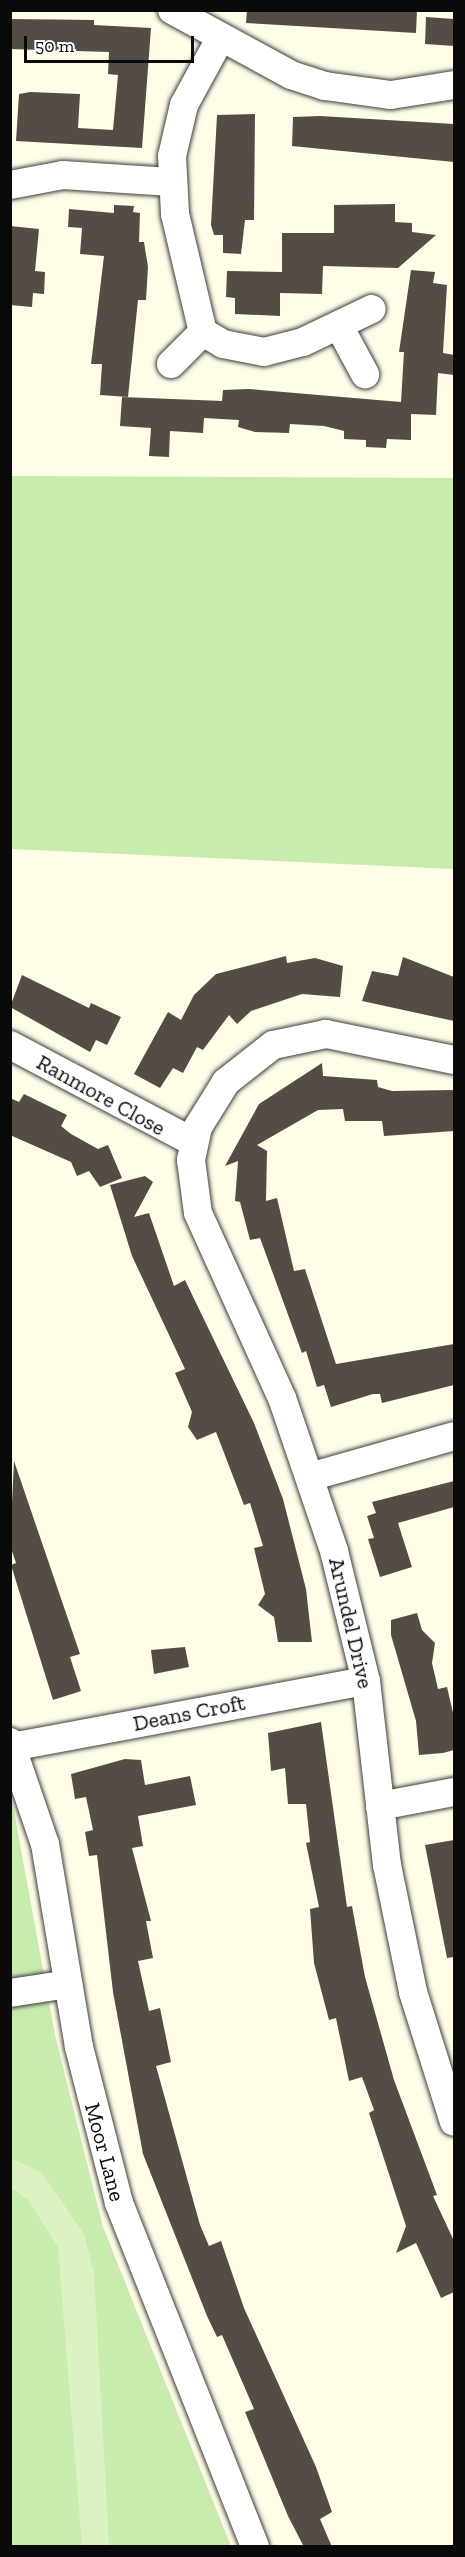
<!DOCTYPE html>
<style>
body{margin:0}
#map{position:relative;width:465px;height:2557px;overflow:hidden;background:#fffde8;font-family:"Zilla Slab",serif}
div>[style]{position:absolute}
.green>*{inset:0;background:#c8ecae}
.pitch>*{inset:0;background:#dcf3c1}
.building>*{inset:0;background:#544d46}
.roads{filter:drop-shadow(0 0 2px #3d3d3d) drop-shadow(0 0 2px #3d3d3d)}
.minor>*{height:28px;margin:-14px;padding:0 14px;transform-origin:14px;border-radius:14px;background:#fff}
span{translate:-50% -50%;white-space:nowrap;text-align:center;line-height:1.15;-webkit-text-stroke:6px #fff;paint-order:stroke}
.street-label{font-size:22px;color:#0a0a0a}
.frame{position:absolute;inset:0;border:12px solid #0a0a0a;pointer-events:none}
.scale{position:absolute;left:24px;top:36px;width:170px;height:27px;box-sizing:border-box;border:3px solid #0a0a0a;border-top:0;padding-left:8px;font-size:18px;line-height:21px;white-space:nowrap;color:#0a0a0a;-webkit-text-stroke:4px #fff;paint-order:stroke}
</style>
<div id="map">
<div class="green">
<div style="clip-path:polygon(11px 476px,454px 478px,454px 869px,11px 849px)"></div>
<div style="clip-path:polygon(10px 1789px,55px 2035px,103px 2227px,231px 2546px,11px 2546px)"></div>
</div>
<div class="pitch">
<div style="clip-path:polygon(11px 2158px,42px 2173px,84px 2234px,94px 2273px,109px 2546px,82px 2546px,58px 2247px,28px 2200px,11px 2188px)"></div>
</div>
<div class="building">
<div style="clip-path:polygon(247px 10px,417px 10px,416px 33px,246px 23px)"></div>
<div style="clip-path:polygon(426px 17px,454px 19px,454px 46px,425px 44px)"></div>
<div style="clip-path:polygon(10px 19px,94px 20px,94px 25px,151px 28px,142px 148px,16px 141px,19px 94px,30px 92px,80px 94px,78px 128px,113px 130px,118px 75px,108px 74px,109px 52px,10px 49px)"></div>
<div style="clip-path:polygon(255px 114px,254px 220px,245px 220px,241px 254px,223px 253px,223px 235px,214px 235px,211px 225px,217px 115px)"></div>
<div style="clip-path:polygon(320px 116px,454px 124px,454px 162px,292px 146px,293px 117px)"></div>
<div style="clip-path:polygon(395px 204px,395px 222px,412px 223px,412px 232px,436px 235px,398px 268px,323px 266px,322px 294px,280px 293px,280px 316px,235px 314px,235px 298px,226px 297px,227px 271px,282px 272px,282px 233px,334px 233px,334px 205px)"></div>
<div style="clip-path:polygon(114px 205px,134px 206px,133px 212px,140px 213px,139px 242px,144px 242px,148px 267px,146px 300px,138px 300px,128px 397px,100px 395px,102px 364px,91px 364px,104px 256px,80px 254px,82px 228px,68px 227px,69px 209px,114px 213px)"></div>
<div style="clip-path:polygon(10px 226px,39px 229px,35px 271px,45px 272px,44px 294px,33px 293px,32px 307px,10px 305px)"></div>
<div style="clip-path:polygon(411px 270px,435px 272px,433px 283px,447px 285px,443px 353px,454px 355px,454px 375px,438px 373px,436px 415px,411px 414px,411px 440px,387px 439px,386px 448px,366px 447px,366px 440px,344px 439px,344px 431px,324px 426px,290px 424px,289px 433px,255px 432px,238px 427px,239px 420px,204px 418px,203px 433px,170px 431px,169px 457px,149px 456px,151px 428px,120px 426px,122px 397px,222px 401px,223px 390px,249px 389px,401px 402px,404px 352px,399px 352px)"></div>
<div style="clip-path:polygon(286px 956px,287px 963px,315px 958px,343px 966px,340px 997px,302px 994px,251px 1011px,237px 1024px,229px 1015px,203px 1050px,197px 1047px,183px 1073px,173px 1068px,160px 1088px,134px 1074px,168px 1012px,181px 1020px,194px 995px,216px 974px)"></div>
<div style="clip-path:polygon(403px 957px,454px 977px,454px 1021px,362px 1001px,372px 971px,398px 976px)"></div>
<div style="clip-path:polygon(22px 975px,89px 1008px,91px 1003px,121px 1017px,107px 1045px,96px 1040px,90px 1052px,10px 1007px)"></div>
<div style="clip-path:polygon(322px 1063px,323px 1076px,377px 1080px,378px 1087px,392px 1091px,453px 1090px,454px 1131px,384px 1136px,382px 1121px,345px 1121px,343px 1109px,318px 1110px,257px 1145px,267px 1151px,266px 1201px,277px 1198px,294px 1271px,305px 1269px,336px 1364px,454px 1344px,454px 1385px,382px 1403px,380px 1394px,373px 1394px,331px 1407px,324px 1385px,317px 1387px,306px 1351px,302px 1353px,260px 1238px,250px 1240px,240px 1202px,235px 1201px,238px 1161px,225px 1166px,259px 1104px)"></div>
<div style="clip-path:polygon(24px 1094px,67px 1115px,61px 1126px,71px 1134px,98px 1149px,108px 1145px,122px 1178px,100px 1187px,89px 1171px,77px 1176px,71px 1162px,10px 1135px,10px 1098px,19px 1102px)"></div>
<div style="clip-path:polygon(145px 1176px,153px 1182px,134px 1217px,149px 1213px,174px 1286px,185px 1280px,254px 1423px,283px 1499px,306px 1589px,312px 1642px,278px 1642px,274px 1617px,258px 1605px,265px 1594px,254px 1548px,263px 1546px,250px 1503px,244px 1505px,216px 1432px,197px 1440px,188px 1427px,192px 1412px,175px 1373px,185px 1369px,132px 1256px,110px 1185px)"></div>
<div style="clip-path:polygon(14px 1461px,80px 1654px,70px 1657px,81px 1691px,53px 1700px,11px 1565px,16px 1563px,10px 1545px)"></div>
<div style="clip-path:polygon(454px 1481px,454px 1507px,398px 1523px,412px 1567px,380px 1577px,368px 1539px,374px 1538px,367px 1516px,376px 1513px,372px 1502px)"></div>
<div style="clip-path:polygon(417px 1613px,422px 1630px,435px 1643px,432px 1663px,438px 1689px,447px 1687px,454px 1717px,454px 1750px,443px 1753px,419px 1755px,416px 1721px,391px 1635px,391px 1620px)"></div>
<div style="clip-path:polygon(185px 1647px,189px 1667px,154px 1674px,151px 1650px)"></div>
<div style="clip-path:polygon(321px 1722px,347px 1907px,352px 1906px,365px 1977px,394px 2080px,437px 2195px,433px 2196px,454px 2241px,454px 2292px,441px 2298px,416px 2243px,396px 2253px,406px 2226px,369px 2113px,374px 2110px,362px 2077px,349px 2081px,336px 2018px,329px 2020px,314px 1963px,310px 1909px,319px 1907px,306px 1843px,310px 1842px,306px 1804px,288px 1804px,285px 1768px,271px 1771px,268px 1733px)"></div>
<div style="clip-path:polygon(125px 1759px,141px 1760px,145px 1785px,190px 1776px,196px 1805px,138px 1816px,143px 1846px,132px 1848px,151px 1921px,146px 1921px,153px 1958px,138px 1961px,149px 2011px,160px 2008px,171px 2062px,156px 2066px,200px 2225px,209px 2246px,221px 2241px,244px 2308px,316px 2467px,332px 2512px,320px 2519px,332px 2547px,304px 2547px,288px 2516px,245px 2412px,254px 2409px,222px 2335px,217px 2337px,207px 2316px,143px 2154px,113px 1992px,97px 1855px,89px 1856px,85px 1832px,93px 1830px,86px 1797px,75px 1799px,71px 1774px)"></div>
<div style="clip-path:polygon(454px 1840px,454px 1957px,447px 1958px,425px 1845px)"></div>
</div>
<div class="roads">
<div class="minor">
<div style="left:172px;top:10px;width:136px;rotate:28.6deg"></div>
<div style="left:291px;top:75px;width:36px;rotate:18deg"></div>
<div style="left:325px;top:86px;width:67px;rotate:7.8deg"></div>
<div style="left:391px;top:95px;width:64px;rotate:-9deg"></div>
<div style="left:221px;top:37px;width:77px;rotate:118.6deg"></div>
<div style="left:184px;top:105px;width:52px;rotate:103.2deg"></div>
<div style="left:172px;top:156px;width:58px;rotate:87deg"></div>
<div style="left:175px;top:214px;width:121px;rotate:76.7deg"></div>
<div style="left:203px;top:332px;width:23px;rotate:31deg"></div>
<div style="left:223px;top:344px;width:42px;rotate:11deg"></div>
<div style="left:264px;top:352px;width:40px;rotate:-14.4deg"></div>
<div style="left:303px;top:342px;width:76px;rotate:-25.6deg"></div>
<div style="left:10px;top:185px;width:54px;rotate:-10.7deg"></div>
<div style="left:63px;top:175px;width:108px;rotate:3.7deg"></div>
<div style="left:339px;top:326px;width:55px;rotate:61.6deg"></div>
<div style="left:171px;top:364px;width:45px;rotate:-45deg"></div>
<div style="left:10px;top:1045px;width:207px;rotate:27.9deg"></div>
<div style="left:454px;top:1060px;width:131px;rotate:-168.5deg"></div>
<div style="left:326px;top:1034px;width:54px;rotate:168.3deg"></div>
<div style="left:273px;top:1045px;width:60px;rotate:141.8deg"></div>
<div style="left:226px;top:1082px;width:53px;rotate:121.9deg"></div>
<div style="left:198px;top:1127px;width:34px;rotate:102deg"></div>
<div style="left:191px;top:1160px;width:53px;rotate:82.5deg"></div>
<div style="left:198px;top:1213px;width:203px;rotate:65.6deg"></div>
<div style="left:282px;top:1398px;width:162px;rotate:71.2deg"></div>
<div style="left:334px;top:1551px;width:134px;rotate:76.2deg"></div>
<div style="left:366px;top:1681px;width:185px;rotate:83.5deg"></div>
<div style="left:387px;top:1865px;width:130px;rotate:78.4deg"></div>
<div style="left:413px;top:1992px;width:136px;rotate:72.5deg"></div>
<div style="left:313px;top:1476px;width:147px;rotate:-15.8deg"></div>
<div style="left:10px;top:1742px;width:108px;rotate:71.1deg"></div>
<div style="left:45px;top:1844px;width:206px;rotate:80.5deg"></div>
<div style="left:79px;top:2047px;width:161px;rotate:75.6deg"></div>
<div style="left:119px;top:2203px;width:369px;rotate:68.4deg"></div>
<div style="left:12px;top:1747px;width:360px;rotate:-10.6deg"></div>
<div style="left:380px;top:1806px;width:75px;rotate:-10.7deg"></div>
<div style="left:10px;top:1993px;width:59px;rotate:-8.8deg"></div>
</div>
</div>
<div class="street-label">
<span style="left:101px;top:1095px;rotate:29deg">Ranmore Close</span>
<span style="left:351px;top:1623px;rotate:77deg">Arundel Drive</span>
<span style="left:189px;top:1713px;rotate:-11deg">Deans Croft</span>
<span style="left:105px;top:2152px;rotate:75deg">Moor Lane</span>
</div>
<div class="frame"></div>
<div class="scale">50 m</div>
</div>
